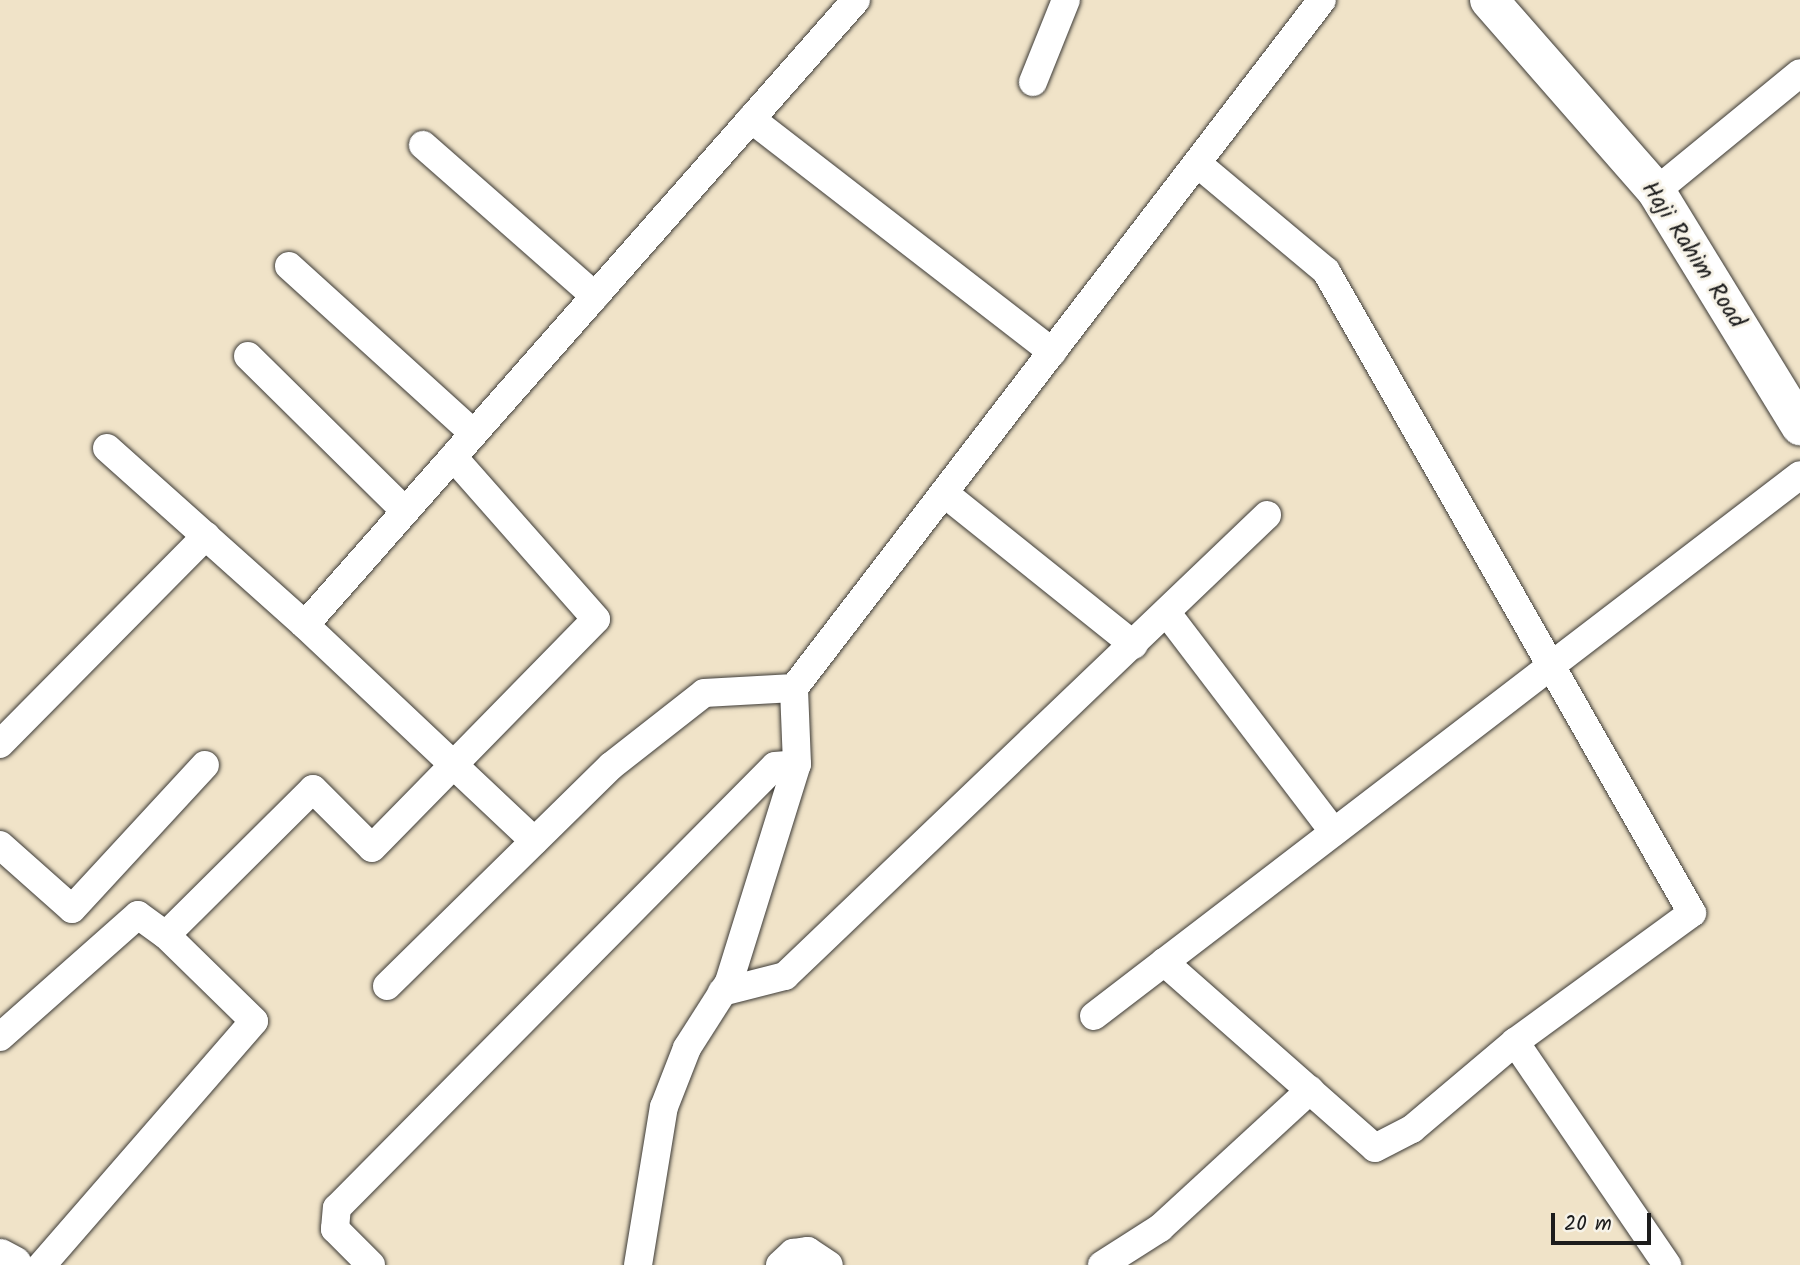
<!DOCTYPE html>
<style>
body{margin:0}
#map{position:relative;width:1800px;height:1265px;overflow:hidden;background:#f0e3c8;font-family:Kalam,sans-serif}
div>[style]{position:absolute}
.roads{filter:drop-shadow(0 0 2px #3c3a36) drop-shadow(0 0 2px #3c3a36)}
.minor>*{height:28px;margin:-14px;padding:0 14px;transform-origin:14px;border-radius:14px;background:#fff}
.secondary>*{height:38px;margin:-19px;padding:0 19px;transform-origin:19px;border-radius:19px;background:#fff}
span{translate:-50% -50%;white-space:nowrap;text-align:center;line-height:1.15;-webkit-text-stroke:6px #f7f3e8;paint-order:stroke}
.street-label{font-size:24px;color:#1c1c1c}
.scale{position:absolute;left:1551px;top:1213px;width:100px;height:32px;box-sizing:border-box;border:4px solid #1c1c1c;border-top:0;padding-left:9px;font-size:21px;line-height:24px;white-space:nowrap;color:#1c1c1c;-webkit-text-stroke:5px #f7f3e8;paint-order:stroke}
</style>
<div id="map">
<div class="roads">
<div class="minor">
<div style="left:1033px;top:82px;width:88px;rotate:-68.1deg"></div>
<div style="left:751px;top:119px;width:381px;rotate:37.7deg"></div>
<div style="left:423px;top:145px;width:229px;rotate:41.3deg"></div>
<div style="left:1656px;top:191px;width:186px;rotate:-39.3deg"></div>
<div style="left:289px;top:266px;width:248px;rotate:42.2deg"></div>
<div style="left:248px;top:356px;width:221px;rotate:44.6deg"></div>
<div style="left:107px;top:448px;width:266px;rotate:41.8deg"></div>
<div style="left:305px;top:625px;width:315px;rotate:43.3deg"></div>
<div style="left:944px;top:493px;width:243px;rotate:38.7deg"></div>
<div style="left:1167px;top:613px;width:275px;rotate:52.7deg"></div>
<div style="left:305px;top:625px;width:833px;rotate:-48.6deg"></div>
<div style="left:0;top:744px;width:293px;rotate:-45.3deg"></div>
<div style="left:0;top:845px;width:96px;rotate:41.6deg"></div>
<div style="left:72px;top:909px;width:196px;rotate:-47.3deg"></div>
<div style="left:1164px;top:962px;width:281px;rotate:41.4deg"></div>
<div style="left:1375px;top:1148px;width:42px;rotate:-27.2deg"></div>
<div style="left:1412px;top:1129px;width:135px;rotate:-40.2deg"></div>
<div style="left:1515px;top:1042px;width:219px;rotate:-36.1deg"></div>
<div style="left:1692px;top:913px;width:739px;rotate:-119.69deg"></div>
<div style="left:1326px;top:271px;width:167px;rotate:-140.1deg"></div>
<div style="left:387px;top:986px;width:314px;rotate:-44.5deg"></div>
<div style="left:611px;top:766px;width:118px;rotate:-38.1deg"></div>
<div style="left:704px;top:693px;width:90px;rotate:-3.2deg"></div>
<div style="left:722px;top:992px;width:65px;rotate:-14.3deg"></div>
<div style="left:785px;top:976px;width:667px;rotate:-43.72deg"></div>
<div style="left:1094px;top:1016px;width:889px;rotate:-37.46deg"></div>
<div style="left:0;top:1037px;width:184px;rotate:-41.5deg"></div>
<div style="left:138px;top:915px;width:34px;rotate:36deg"></div>
<div style="left:166px;top:935px;width:207px;rotate:-44.8deg"></div>
<div style="left:313px;top:789px;width:83px;rotate:45deg"></div>
<div style="left:372px;top:848px;width:320px;rotate:-45.6deg"></div>
<div style="left:596px;top:619px;width:216px;rotate:-131.4deg"></div>
<div style="left:1515px;top:1042px;width:270px;rotate:55.7deg"></div>
<div style="left:42px;top:1265px;width:323px;rotate:-49deg"></div>
<div style="left:254px;top:1021px;width:123px;rotate:-135.7deg"></div>
<div style="left:371px;top:1265px;width:51px;rotate:-135deg"></div>
<div style="left:335px;top:1229px;width:21px;rotate:-85deg"></div>
<div style="left:337px;top:1208px;width:622px;rotate:-45.26deg"></div>
<div style="left:775px;top:766px;width:22px;rotate:-5deg"></div>
<div style="left:638px;top:1265px;width:160px;rotate:-80.7deg"></div>
<div style="left:664px;top:1107px;width:63px;rotate:-68.7deg"></div>
<div style="left:687px;top:1048px;width:78px;rotate:-57.5deg"></div>
<div style="left:729px;top:982px;width:228px;rotate:-72.7deg"></div>
<div style="left:797px;top:764px;width:76px;rotate:-92.3deg"></div>
<div style="left:794px;top:688px;width:867px;rotate:-52.5deg"></div>
<div style="left:780px;top:1265px;width:18px;rotate:-43deg"></div>
<div style="left:793px;top:1253px;width:15px;rotate:-8deg"></div>
<div style="left:808px;top:1251px;width:25px;rotate:34deg"></div>
<div style="left:1102px;top:1265px;width:69px;rotate:-32.5deg"></div>
<div style="left:1160px;top:1228px;width:204px;rotate:-42.6deg"></div>
</div>
<div class="secondary">
<div style="left:1489px;top:0;width:254px;rotate:48.8deg"></div>
<div style="left:1656px;top:191px;width:276px;rotate:58.5deg"></div>
<div style="left:0;top:1258px;width:15px;rotate:28deg"></div>
</div>
</div>
<div class="street-label">
<span style="left:1693px;top:255px;rotate:57deg">Haji Rahim Road</span>
</div>
<div class="scale">20 m</div>
</div>
